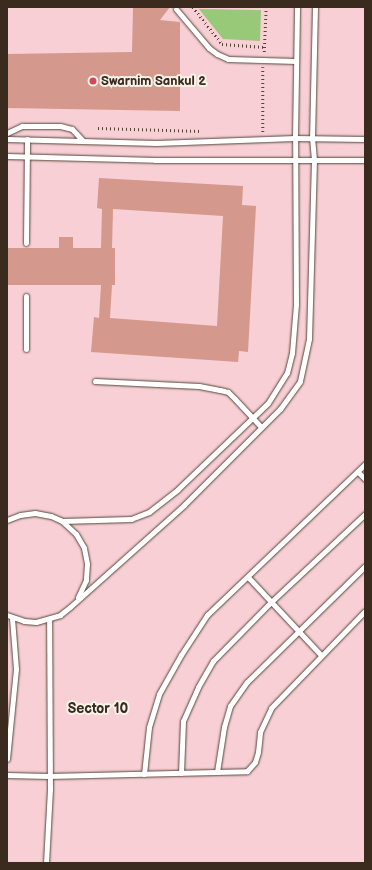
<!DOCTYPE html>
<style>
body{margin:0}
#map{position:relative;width:372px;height:870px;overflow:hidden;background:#f0e7ce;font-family:"Balsamiq Sans",sans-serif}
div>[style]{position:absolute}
.built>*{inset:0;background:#f7cfd5}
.green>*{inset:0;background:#98c978}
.building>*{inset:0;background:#d5988c}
.path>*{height:2.5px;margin-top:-1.25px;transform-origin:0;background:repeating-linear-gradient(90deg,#564638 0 1px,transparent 0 4px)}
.roads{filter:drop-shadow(0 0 1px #564638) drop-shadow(0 0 1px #564638)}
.service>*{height:5px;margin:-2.5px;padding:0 2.5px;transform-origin:2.5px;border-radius:2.5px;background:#fff}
.dots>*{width:11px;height:11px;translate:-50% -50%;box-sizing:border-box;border:2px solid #f7f3e8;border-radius:50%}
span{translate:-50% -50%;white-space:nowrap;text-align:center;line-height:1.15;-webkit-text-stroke:4px #f7f3e8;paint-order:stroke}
.poi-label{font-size:13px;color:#3b2a1e;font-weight:700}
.left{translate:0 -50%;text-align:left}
.neighbourhood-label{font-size:14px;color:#3b2a1e;font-weight:700}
.frame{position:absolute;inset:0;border:8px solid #3b2a1e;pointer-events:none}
</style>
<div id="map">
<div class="built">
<div style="clip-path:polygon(7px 7px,365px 7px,365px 863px,7px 863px)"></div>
</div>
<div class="green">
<div style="clip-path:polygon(199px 9px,261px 10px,260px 41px,223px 39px)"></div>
</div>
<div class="building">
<div style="clip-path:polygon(133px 7px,170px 7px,160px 20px,180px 22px,180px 111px,7px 108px,7px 54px,132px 52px)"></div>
<div style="clip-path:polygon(evenodd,99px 178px,243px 186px,242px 205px,256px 206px,248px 352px,239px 351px,238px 362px,91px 352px,94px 317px,99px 318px,101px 285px,7px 285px,7px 248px,59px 248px,59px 237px,73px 237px,73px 248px,101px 248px,102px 209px,97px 208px,99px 178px,113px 209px,223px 216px,217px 326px,110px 318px,112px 285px,115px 285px,115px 248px,112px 248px,113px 209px)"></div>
</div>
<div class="path">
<div style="left:193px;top:7px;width:47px;rotate:51.9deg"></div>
<div style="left:222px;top:44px;width:43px;rotate:4deg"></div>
<div style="left:264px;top:52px;width:45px;rotate:-87.5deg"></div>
<div style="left:263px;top:67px;width:65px;rotate:90deg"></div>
<div style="left:98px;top:128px;width:103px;rotate:1.7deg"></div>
</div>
<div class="roads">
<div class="service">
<div style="left:176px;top:9px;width:51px;rotate:49.8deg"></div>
<div style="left:209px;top:48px;width:10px;rotate:37deg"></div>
<div style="left:217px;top:54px;width:12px;rotate:24deg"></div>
<div style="left:228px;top:59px;width:68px;rotate:1.7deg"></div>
<div style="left:7px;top:133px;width:17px;rotate:-25deg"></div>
<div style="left:22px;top:126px;width:38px"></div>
<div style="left:60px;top:126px;width:12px;rotate:14deg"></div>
<div style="left:72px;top:129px;width:16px;rotate:47deg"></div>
<div style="left:7px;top:139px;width:149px;rotate:1.5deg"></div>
<div style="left:156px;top:143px;width:139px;rotate:-2.1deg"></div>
<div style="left:295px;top:138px;width:70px;rotate:0.8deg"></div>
<div style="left:7px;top:156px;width:148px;rotate:1.5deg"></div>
<div style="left:155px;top:160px;width:210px"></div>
<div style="left:26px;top:243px;width:104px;rotate:-89.4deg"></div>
<div style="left:26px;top:349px;width:53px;rotate:-90deg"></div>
<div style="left:95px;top:381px;width:104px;rotate:2.8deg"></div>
<div style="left:199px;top:386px;width:21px;rotate:11deg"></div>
<div style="left:220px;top:390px;width:8px;rotate:14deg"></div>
<div style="left:228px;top:392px;width:10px;rotate:45deg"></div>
<div style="left:235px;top:399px;width:38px;rotate:47deg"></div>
<div style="left:358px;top:472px;width:10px;rotate:45deg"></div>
<div style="left:7px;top:520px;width:14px;rotate:-21deg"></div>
<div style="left:20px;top:515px;width:15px;rotate:-8deg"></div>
<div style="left:35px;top:513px;width:16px;rotate:11deg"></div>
<div style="left:51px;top:516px;width:12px;rotate:24deg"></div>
<div style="left:62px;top:521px;width:19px;rotate:43deg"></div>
<div style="left:76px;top:534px;width:16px;rotate:60deg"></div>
<div style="left:84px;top:548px;width:16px;rotate:79deg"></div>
<div style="left:87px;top:564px;width:16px;rotate:94deg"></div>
<div style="left:86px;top:580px;width:19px;rotate:115deg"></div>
<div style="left:62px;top:521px;width:69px;rotate:-1.7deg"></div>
<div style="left:131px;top:519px;width:19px;rotate:-21deg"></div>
<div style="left:149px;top:512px;width:37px;rotate:-38deg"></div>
<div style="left:178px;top:489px;width:124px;rotate:-43.7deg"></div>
<div style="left:268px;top:403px;width:36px;rotate:-58deg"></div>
<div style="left:287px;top:373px;width:21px;rotate:-76deg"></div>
<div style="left:292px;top:353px;width:49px;rotate:-85.3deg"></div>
<div style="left:296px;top:304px;width:166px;rotate:-90.3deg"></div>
<div style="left:295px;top:138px;width:131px;rotate:-89.1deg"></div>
<div style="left:248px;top:577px;width:107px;rotate:46.9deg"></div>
<div style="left:7px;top:615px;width:18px;rotate:19deg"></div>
<div style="left:24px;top:621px;width:12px;rotate:5deg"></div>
<div style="left:36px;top:622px;width:25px;rotate:-16deg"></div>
<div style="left:60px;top:615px;width:13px;rotate:-39deg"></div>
<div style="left:70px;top:607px;width:153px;rotate:-41.8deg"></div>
<div style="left:184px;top:505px;width:136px;rotate:-45deg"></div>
<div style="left:280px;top:409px;width:34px;rotate:-54deg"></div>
<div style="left:300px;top:381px;width:43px;rotate:-77.9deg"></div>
<div style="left:309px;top:339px;width:179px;rotate:-88.4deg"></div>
<div style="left:314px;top:160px;width:21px;rotate:-95deg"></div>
<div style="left:312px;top:139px;width:132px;rotate:-88.7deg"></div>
<div style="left:7px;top:759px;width:90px;rotate:-84.3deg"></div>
<div style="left:16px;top:669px;width:51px;rotate:-94.5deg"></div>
<div style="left:217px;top:772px;width:46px;rotate:-81.2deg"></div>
<div style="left:224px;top:727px;width:22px;rotate:-74deg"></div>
<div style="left:230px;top:706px;width:29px;rotate:-55deg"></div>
<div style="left:247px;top:682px;width:165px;rotate:-44.5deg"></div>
<div style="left:181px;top:773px;width:52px;rotate:-87.8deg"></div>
<div style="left:183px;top:721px;width:37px;rotate:-66deg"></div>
<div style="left:198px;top:687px;width:30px;rotate:-60deg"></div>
<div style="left:213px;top:661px;width:83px;rotate:-45.5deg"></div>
<div style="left:271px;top:602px;width:129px;rotate:-43.1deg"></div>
<div style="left:144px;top:774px;width:47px;rotate:-83.9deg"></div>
<div style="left:149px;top:727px;width:34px;rotate:-73deg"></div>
<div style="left:159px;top:694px;width:45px;rotate:-60.6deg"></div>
<div style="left:181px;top:655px;width:48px;rotate:-57deg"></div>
<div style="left:207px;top:615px;width:219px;rotate:-43.7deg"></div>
<div style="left:7px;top:775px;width:42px;rotate:1.4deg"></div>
<div style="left:49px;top:776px;width:198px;rotate:-1.4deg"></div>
<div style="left:247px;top:771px;width:12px;rotate:-48deg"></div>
<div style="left:255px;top:762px;width:10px;rotate:-73deg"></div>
<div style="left:258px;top:752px;width:20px;rotate:-84deg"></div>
<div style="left:260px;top:732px;width:26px;rotate:-65deg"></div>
<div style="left:271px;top:708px;width:135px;rotate:-45.9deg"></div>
<div style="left:46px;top:863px;width:74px;rotate:-86.9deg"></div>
<div style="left:50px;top:789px;width:170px;rotate:-90.3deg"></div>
</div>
</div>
<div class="dots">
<div style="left:93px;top:81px;background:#d1495b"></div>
</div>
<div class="poi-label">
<span class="left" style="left:101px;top:81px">Swarnim Sankul 2</span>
</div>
<div class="neighbourhood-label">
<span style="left:98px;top:709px">Sector 10</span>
</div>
<div class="frame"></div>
</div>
